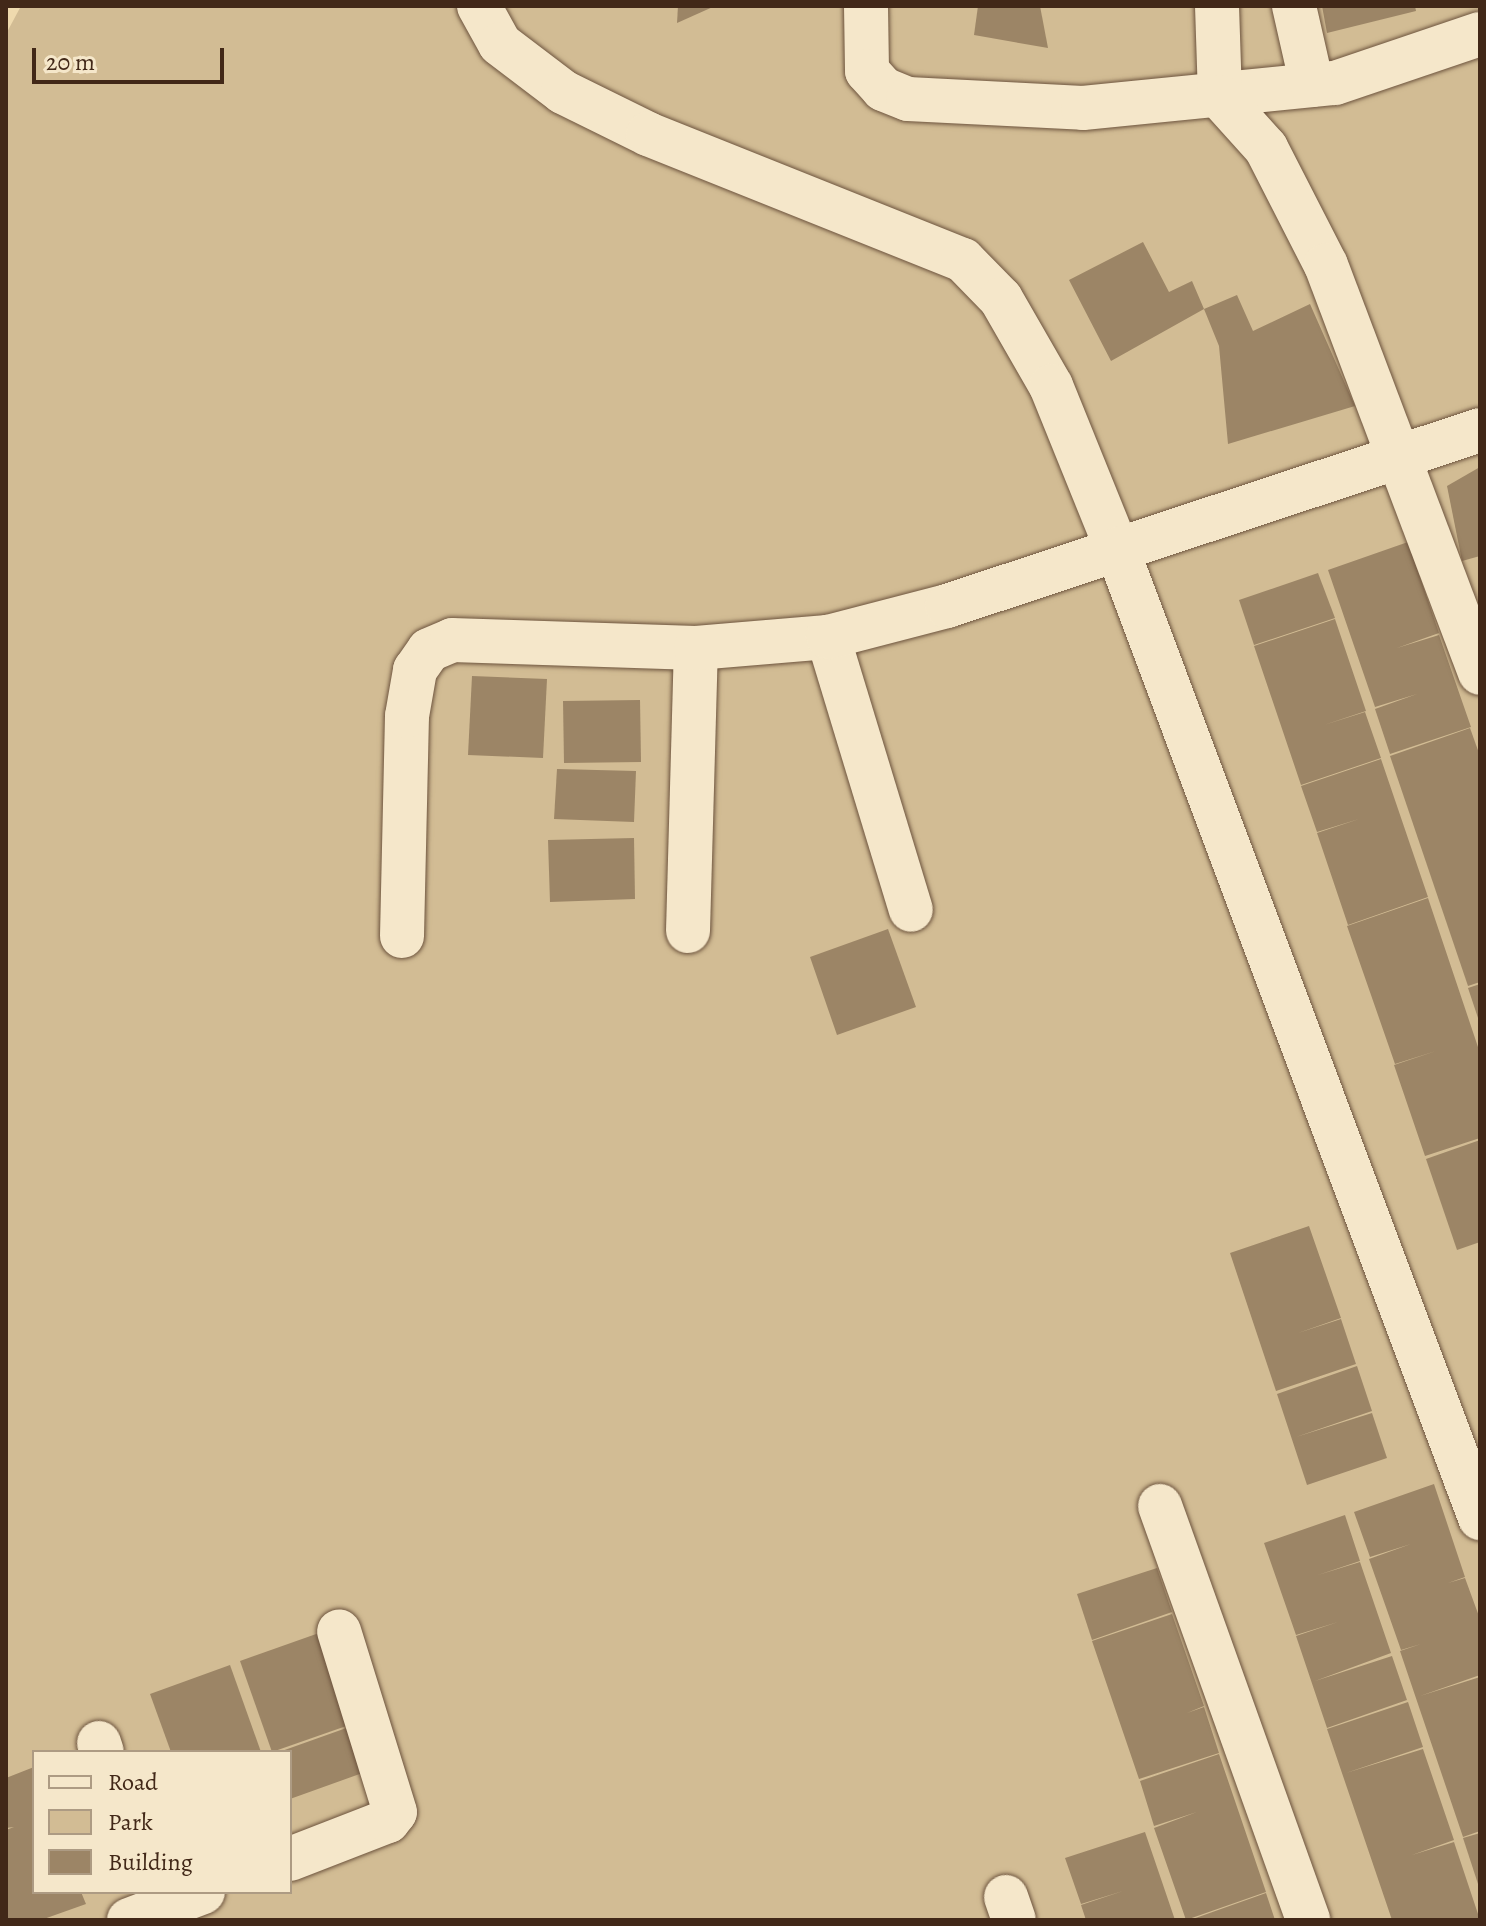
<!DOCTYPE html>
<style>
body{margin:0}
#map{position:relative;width:1486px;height:1926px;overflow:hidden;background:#efdaae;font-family:Alegreya,serif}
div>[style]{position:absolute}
.green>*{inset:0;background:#d2bc94}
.building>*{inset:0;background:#9c8566}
.roads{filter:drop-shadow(0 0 2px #6d543e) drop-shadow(0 0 2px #6d543e)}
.street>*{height:44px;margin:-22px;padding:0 22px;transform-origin:22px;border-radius:22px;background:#f5e7ca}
span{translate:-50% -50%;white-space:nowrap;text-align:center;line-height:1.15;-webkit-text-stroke:6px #f5e7ca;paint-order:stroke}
.frame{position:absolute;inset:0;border:8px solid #422818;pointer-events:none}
.legend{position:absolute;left:32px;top:1750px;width:260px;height:144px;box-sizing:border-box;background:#f5e7ca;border:2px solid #ad9b83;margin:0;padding:10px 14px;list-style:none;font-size:24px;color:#422818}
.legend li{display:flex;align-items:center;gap:16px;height:40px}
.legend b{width:40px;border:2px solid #ad9b83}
.scale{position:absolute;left:32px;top:48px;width:192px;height:36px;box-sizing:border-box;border:4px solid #422818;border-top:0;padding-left:10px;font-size:24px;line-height:28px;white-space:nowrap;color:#422818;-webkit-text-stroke:6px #f5e7ca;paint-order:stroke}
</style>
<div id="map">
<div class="green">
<div style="clip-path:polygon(evenodd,21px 6px,1480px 6px,1480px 1920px,6px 1920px,6px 34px,21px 6px,34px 1752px,290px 1752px,290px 1892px,34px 1892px,34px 1752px)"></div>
</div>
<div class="building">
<div style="clip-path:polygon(678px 6px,715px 6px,677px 23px)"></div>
<div style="clip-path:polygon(978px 6px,1040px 6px,1048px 48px,974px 35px)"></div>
<div style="clip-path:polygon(1322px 6px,1415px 6px,1416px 11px,1327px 33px)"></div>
<div style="clip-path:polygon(1143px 242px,1169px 292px,1192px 281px,1204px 309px,1111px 361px,1069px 280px)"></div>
<div style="clip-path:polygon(1237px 295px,1253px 331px,1310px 304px,1355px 406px,1228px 444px,1219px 346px,1204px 309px)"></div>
<div style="clip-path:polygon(1480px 467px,1480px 556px,1462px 561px,1447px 486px)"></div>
<div style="clip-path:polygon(1408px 542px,1439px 633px,1397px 648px,1439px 635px,1471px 727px,1390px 754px,1375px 709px,1417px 694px,1375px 707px,1328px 570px)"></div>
<div style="clip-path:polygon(1318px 573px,1335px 618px,1254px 645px,1239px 600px)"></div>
<div style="clip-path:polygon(1335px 619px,1366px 711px,1324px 725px,1365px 712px,1381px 758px,1301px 785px,1254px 646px)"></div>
<div style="clip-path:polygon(472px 676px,547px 679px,543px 758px,468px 755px)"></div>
<div style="clip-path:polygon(640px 700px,641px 762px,564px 763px,563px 701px)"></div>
<div style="clip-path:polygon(1470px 728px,1480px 756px,1480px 982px,1468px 986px,1390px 756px)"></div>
<div style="clip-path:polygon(1381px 759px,1428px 897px,1348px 925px,1317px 833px,1359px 819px,1317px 832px,1301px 786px)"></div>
<div style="clip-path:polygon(557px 769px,636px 771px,634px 822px,554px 819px)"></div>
<div style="clip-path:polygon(634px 838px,635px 899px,550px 902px,548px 840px)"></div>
<div style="clip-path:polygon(1428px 898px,1480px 1053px,1480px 1138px,1425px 1156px,1394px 1065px,1436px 1051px,1395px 1064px,1347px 926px)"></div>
<div style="clip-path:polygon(888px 929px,916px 1007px,837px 1035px,810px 957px)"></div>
<div style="clip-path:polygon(1480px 984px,1480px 1021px,1479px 1021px,1468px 988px)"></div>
<div style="clip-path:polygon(1480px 1140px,1480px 1242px,1457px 1250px,1426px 1159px)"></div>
<div style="clip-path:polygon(1309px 1226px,1341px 1318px,1298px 1333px,1341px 1319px,1356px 1364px,1276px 1391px,1230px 1253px)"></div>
<div style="clip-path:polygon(1357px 1366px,1372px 1411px,1296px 1437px,1372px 1413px,1387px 1458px,1307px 1485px,1277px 1394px)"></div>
<div style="clip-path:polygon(1434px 1484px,1465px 1577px,1448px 1583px,1465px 1578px,1480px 1619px,1480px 1675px,1420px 1696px,1480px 1677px,1480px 1831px,1463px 1837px,1400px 1651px,1421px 1644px,1401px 1650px,1369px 1559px,1411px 1544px,1370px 1557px,1354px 1512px)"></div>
<div style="clip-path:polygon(1345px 1515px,1360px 1561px,1318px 1575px,1360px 1562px,1391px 1653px,1315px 1681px,1392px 1656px,1407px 1700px,1327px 1728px,1296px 1636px,1338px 1622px,1296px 1635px,1264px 1543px)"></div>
<div style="clip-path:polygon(1157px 1568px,1172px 1612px,1092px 1640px,1077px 1594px)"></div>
<div style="clip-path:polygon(1172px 1614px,1204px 1706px,1187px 1713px,1204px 1707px,1219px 1753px,1139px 1779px,1092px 1641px)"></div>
<div style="clip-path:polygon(319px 1633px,352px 1724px,272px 1752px,240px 1661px)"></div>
<div style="clip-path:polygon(230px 1665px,261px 1752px,171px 1752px,150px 1694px)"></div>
<div style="clip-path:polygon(1408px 1702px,1423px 1747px,1346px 1773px,1423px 1749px,1454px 1840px,1412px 1855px,1454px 1842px,1480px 1920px,1392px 1920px,1327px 1729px)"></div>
<div style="clip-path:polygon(352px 1726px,368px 1771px,290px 1799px,290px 1752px,279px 1752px)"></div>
<div style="clip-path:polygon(1219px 1754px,1266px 1892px,1186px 1920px,1154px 1828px,1197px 1812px,1154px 1826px,1140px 1781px)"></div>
<div style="clip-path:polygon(34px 1767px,34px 1892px,81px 1892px,86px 1904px,41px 1920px,6px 1920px,6px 1830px,14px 1827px,6px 1828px,6px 1778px)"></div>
<div style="clip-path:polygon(1145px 1832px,1175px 1920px,1086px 1920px,1081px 1905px,1123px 1891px,1081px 1904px,1065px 1858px)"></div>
<div style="clip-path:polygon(1480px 1833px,1480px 1887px,1479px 1887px,1463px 1838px)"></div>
<div style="clip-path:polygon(1266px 1893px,1275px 1920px,1190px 1920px)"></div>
</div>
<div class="roads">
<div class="street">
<div style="left:479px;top:6px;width:43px;rotate:61.1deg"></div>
<div style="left:500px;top:44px;width:79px;rotate:37.3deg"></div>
<div style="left:563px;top:92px;width:95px;rotate:26.3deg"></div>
<div style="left:648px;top:134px;width:339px;rotate:21.8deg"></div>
<div style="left:963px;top:260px;width:54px;rotate:45.7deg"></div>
<div style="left:1001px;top:299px;width:100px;rotate:60.1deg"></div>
<div style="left:1051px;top:386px;width:176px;rotate:68deg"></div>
<div style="left:1117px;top:549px;width:1035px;rotate:69.46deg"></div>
<div style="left:866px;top:6px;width:65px;rotate:89.1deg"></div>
<div style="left:867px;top:71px;width:24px;rotate:48deg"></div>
<div style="left:883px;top:89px;width:27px;rotate:22deg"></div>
<div style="left:908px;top:99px;width:175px;rotate:2.9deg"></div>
<div style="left:1083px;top:108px;width:253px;rotate:-5.7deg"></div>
<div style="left:1335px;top:83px;width:153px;rotate:-18.7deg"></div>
<div style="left:1217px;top:6px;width:91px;rotate:88.1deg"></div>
<div style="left:1220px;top:97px;width:69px;rotate:48deg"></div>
<div style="left:1266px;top:148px;width:131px;rotate:62.9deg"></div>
<div style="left:1326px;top:265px;width:436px;rotate:69.3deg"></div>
<div style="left:1294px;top:6px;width:81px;rotate:77.2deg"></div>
<div style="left:828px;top:637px;width:285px;rotate:73.1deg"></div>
<div style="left:688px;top:931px;width:283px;rotate:-88.4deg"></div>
<div style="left:402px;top:936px;width:220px;rotate:-88.7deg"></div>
<div style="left:407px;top:716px;width:47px;rotate:-80.1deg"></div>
<div style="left:415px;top:670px;width:24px;rotate:-55deg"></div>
<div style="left:429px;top:650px;width:25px;rotate:-23deg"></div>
<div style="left:452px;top:640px;width:244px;rotate:1.9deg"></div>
<div style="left:696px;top:648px;width:132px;rotate:-4.8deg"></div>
<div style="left:828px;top:637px;width:123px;rotate:-14.6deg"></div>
<div style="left:947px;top:606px;width:561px;rotate:-18.27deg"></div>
<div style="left:1160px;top:1506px;width:440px;rotate:70.3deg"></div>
<div style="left:99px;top:1743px;width:9px;rotate:72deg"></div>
<div style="left:290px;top:1859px;width:105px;rotate:-21.2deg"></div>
<div style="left:388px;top:1821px;width:11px;rotate:-52deg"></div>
<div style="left:395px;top:1812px;width:189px;rotate:-107.2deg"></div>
<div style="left:1006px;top:1897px;width:24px;rotate:71deg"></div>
<div style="left:129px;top:1920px;width:79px;rotate:-20.7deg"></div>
</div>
</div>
<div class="frame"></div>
<ul class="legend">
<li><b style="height:10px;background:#f5e7ca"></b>Road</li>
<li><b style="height:22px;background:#d2bc94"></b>Park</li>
<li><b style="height:22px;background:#9c8566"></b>Building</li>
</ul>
<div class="scale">20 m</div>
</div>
